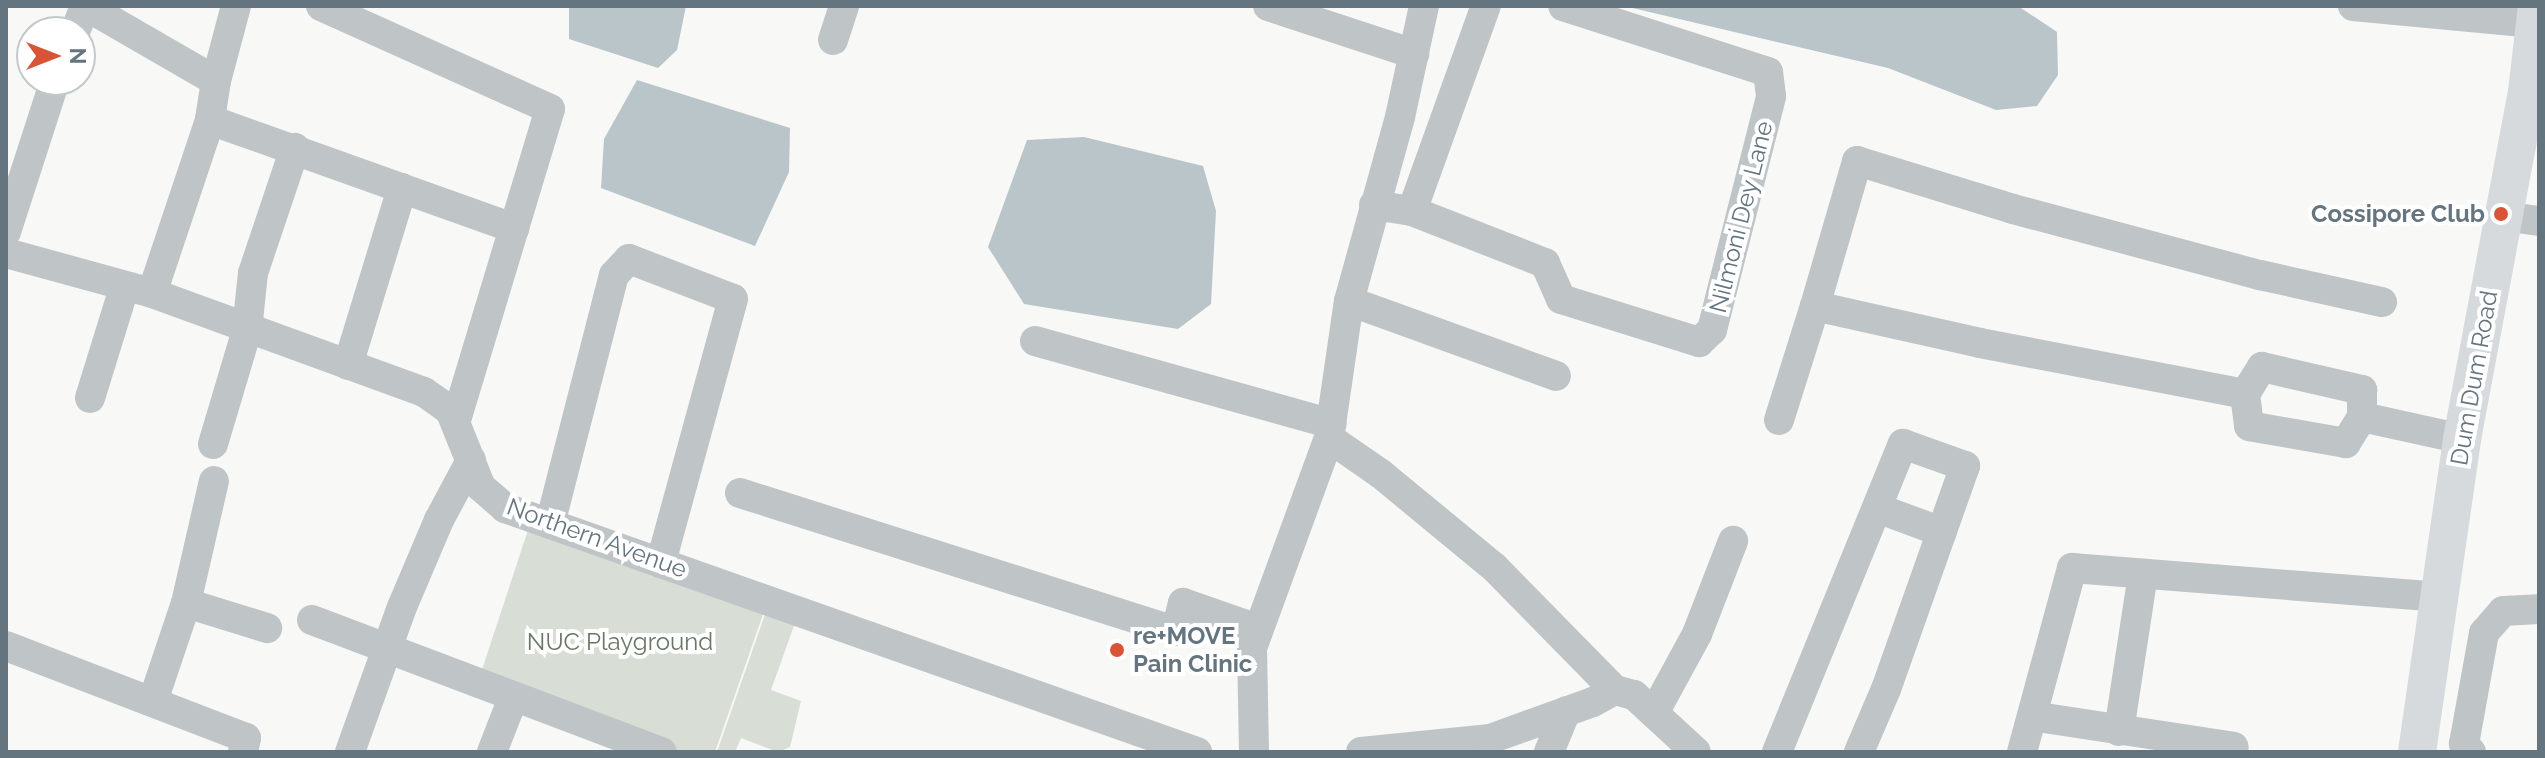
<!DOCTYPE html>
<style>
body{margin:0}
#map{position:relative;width:2545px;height:758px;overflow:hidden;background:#f8f8f6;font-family:Raleway,sans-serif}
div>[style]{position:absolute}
.green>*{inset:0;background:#d8ddd5}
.water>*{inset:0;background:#b9c5c9}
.minor>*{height:30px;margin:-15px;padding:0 15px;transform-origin:15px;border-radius:15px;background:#bfc4c7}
.major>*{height:38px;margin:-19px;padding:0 19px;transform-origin:19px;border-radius:19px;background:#d6dadd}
.dots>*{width:22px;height:22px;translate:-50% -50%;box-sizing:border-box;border:4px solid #fff;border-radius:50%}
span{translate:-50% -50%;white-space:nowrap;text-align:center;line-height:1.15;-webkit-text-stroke:8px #fff;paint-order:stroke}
.poi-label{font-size:24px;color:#65757f;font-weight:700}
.right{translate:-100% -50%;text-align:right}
.left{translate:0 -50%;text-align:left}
.street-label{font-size:24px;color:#65757f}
.park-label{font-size:24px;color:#687764}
.frame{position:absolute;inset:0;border:8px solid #65757f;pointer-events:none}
.north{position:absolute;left:16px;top:16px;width:80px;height:80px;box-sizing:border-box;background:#fff;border:2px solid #c1c8cc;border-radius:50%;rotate:90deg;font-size:22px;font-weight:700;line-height:32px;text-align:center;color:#65757f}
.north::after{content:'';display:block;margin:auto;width:28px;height:36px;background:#d85436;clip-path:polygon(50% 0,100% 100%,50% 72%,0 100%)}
</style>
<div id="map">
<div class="green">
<div style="clip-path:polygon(532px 518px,768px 600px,715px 752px,670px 752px,477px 685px)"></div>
<div style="clip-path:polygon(769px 603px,796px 620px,771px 690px,801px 701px,790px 747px,778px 752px,741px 738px,735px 752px,717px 752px)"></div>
</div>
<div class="water">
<div style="clip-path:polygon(569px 6px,686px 6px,677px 50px,658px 68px,569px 39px)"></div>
<div style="clip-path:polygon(1624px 6px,2018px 6px,2057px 32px,2058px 75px,2037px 106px,1996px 110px,1888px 68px)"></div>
<div style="clip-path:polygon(637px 80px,790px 128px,789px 172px,755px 246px,601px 188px,604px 139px)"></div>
<div style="clip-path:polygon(1084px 137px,1203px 166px,1216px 211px,1211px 304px,1178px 329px,1024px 304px,988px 247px,1027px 140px)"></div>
</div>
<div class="minor">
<div style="left:86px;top:6px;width:150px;rotate:30deg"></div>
<div style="left:216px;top:81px;width:39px;rotate:99deg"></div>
<div style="left:210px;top:120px;width:182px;rotate:108.5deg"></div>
<div style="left:321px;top:6px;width:251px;rotate:24.2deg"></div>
<div style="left:550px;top:109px;width:124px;rotate:106.8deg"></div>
<div style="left:1268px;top:6px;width:154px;rotate:18.2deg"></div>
<div style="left:2353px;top:6px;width:182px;rotate:5.4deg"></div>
<div style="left:75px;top:32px;width:28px;rotate:-69deg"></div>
<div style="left:833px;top:40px;width:36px;rotate:-72deg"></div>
<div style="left:216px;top:81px;width:78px;rotate:-75.1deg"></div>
<div style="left:210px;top:120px;width:323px;rotate:19.6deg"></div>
<div style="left:514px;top:228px;width:201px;rotate:106.8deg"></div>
<div style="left:1374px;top:205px;width:38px;rotate:9deg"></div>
<div style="left:1412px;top:211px;width:143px;rotate:21.4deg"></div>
<div style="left:1545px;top:263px;width:39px;rotate:66deg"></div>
<div style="left:1561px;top:299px;width:145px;rotate:17.3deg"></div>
<div style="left:1699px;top:342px;width:18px;rotate:-43deg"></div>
<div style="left:1712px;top:330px;width:241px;rotate:-75.8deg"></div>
<div style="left:1771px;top:96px;width:24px;rotate:-97deg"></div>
<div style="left:1768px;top:72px;width:215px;rotate:-162.2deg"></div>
<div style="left:1412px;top:211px;width:218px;rotate:-70.2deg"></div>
<div style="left:2503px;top:216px;width:36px;rotate:8deg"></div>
<div style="left:6px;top:232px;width:160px;rotate:-72.1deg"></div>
<div style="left:6px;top:253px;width:151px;rotate:15.3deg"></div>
<div style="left:152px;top:293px;width:289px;rotate:20deg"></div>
<div style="left:424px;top:392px;width:32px;rotate:35deg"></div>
<div style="left:450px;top:410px;width:83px;rotate:68.1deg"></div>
<div style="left:481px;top:487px;width:32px;rotate:41deg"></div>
<div style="left:505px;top:508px;width:734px;rotate:19.42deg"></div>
<div style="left:1349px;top:301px;width:220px;rotate:19.9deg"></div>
<div style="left:1815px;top:306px;width:151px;rotate:-73.8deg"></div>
<div style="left:1857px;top:161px;width:163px;rotate:17.1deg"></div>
<div style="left:2013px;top:209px;width:256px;rotate:15deg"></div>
<div style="left:2260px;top:275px;width:125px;rotate:12.5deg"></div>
<div style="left:1035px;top:341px;width:308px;rotate:15.6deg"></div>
<div style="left:348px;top:365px;width:185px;rotate:-73deg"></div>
<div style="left:2262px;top:367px;width:103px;rotate:13deg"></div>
<div style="left:2362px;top:390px;width:27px;rotate:90deg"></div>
<div style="left:2362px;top:417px;width:31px;rotate:122deg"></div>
<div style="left:2346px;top:443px;width:98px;rotate:-170.1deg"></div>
<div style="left:2249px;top:426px;width:32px;rotate:-97deg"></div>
<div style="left:2245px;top:394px;width:32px;rotate:-58deg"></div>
<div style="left:90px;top:398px;width:115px;rotate:-72.8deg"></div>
<div style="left:2362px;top:417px;width:102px;rotate:12.4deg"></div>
<div style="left:1779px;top:420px;width:120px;rotate:-72.5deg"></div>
<div style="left:1815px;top:306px;width:169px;rotate:12.6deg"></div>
<div style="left:1980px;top:343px;width:270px;rotate:10.9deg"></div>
<div style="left:1329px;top:438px;width:63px;rotate:34.7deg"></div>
<div style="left:1381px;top:474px;width:146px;rotate:39.5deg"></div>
<div style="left:1494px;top:567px;width:173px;rotate:45.5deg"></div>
<div style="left:213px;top:444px;width:119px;rotate:-73.4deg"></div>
<div style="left:247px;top:330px;width:57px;rotate:-84deg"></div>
<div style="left:253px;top:273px;width:132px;rotate:-71.4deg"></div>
<div style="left:740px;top:493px;width:457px;rotate:17.6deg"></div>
<div style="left:1176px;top:631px;width:29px;rotate:-76deg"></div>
<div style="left:1183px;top:603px;width:79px;rotate:19.1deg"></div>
<div style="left:1877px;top:508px;width:69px;rotate:20.3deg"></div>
<div style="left:550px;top:524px;width:257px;rotate:-75.6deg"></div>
<div style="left:614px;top:275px;width:22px;rotate:-47deg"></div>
<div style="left:629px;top:259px;width:111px;rotate:21deg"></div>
<div style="left:733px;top:299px;width:274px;rotate:105.3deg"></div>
<div style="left:186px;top:603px;width:85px;rotate:17.2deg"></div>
<div style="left:312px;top:620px;width:374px;rotate:20.7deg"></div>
<div style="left:6px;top:646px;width:257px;rotate:21deg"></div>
<div style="left:246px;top:738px;width:14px;rotate:102deg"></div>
<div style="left:153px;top:701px;width:103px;rotate:-71.4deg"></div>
<div style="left:186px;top:603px;width:125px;rotate:-77.1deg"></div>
<div style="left:1654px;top:713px;width:90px;rotate:-61.4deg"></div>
<div style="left:1697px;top:634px;width:100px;rotate:-68.8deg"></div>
<div style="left:2032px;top:716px;width:204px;rotate:8.7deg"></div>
<div style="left:2119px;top:731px;width:159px;rotate:-81.3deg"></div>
<div style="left:350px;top:752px;width:154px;rotate:-70.3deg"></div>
<div style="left:402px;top:607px;width:95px;rotate:-67deg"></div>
<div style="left:439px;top:520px;width:68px;rotate:-61.9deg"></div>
<div style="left:492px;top:752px;width:58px;rotate:-68.7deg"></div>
<div style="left:1254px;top:752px;width:104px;rotate:-91.1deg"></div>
<div style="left:1252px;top:648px;width:224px;rotate:-69.9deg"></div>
<div style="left:1329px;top:438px;width:138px;rotate:-81.7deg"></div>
<div style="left:1349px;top:301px;width:191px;rotate:-74.5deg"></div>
<div style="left:1400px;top:117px;width:114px;rotate:-77.8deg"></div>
<div style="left:1361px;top:752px;width:130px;rotate:-5.8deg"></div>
<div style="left:1490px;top:739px;width:109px;rotate:-19.8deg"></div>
<div style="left:1593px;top:702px;width:25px;rotate:-29deg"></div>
<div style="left:1615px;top:690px;width:20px;rotate:15deg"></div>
<div style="left:1634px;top:695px;width:84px;rotate:42.6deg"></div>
<div style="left:1549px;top:752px;width:44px;rotate:-67.5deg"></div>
<div style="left:1777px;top:752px;width:333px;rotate:-67.8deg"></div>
<div style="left:1903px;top:444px;width:66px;rotate:19.5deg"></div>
<div style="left:1965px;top:466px;width:237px;rotate:109.5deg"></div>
<div style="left:1886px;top:689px;width:69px;rotate:113.2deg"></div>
<div style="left:2022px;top:752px;width:191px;rotate:-74.8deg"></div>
<div style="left:2072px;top:568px;width:367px;rotate:4.5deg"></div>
<div style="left:2471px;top:752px;width:11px;rotate:-131deg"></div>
<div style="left:2464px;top:744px;width:113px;rotate:-79.8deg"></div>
<div style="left:2484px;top:633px;width:29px;rotate:-49deg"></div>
<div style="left:2503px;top:611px;width:36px;rotate:-3deg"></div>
</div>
<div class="major">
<div style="left:2417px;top:752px;width:316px;rotate:-81.8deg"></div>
<div style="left:2462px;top:439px;width:353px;rotate:-79.4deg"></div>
<div style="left:2527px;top:92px;width:87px;rotate:-83.4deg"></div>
</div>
<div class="dots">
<div style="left:2501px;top:214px;background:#d85436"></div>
<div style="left:1117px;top:650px;background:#d85436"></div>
</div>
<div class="poi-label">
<span class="right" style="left:2485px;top:214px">Cossipore Club</span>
<span class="left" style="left:1133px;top:650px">re+MOVE<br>Pain Clinic</span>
</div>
<div class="street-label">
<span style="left:1741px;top:217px;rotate:-76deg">Nilmoni Dey Lane</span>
<span style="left:2474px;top:378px;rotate:-80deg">Dum Dum Road</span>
<span style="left:597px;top:538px;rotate:20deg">Northern Avenue</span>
</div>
<div class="park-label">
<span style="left:620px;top:642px">NUC Playground</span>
</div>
<div class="frame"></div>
<div class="north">N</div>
</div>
